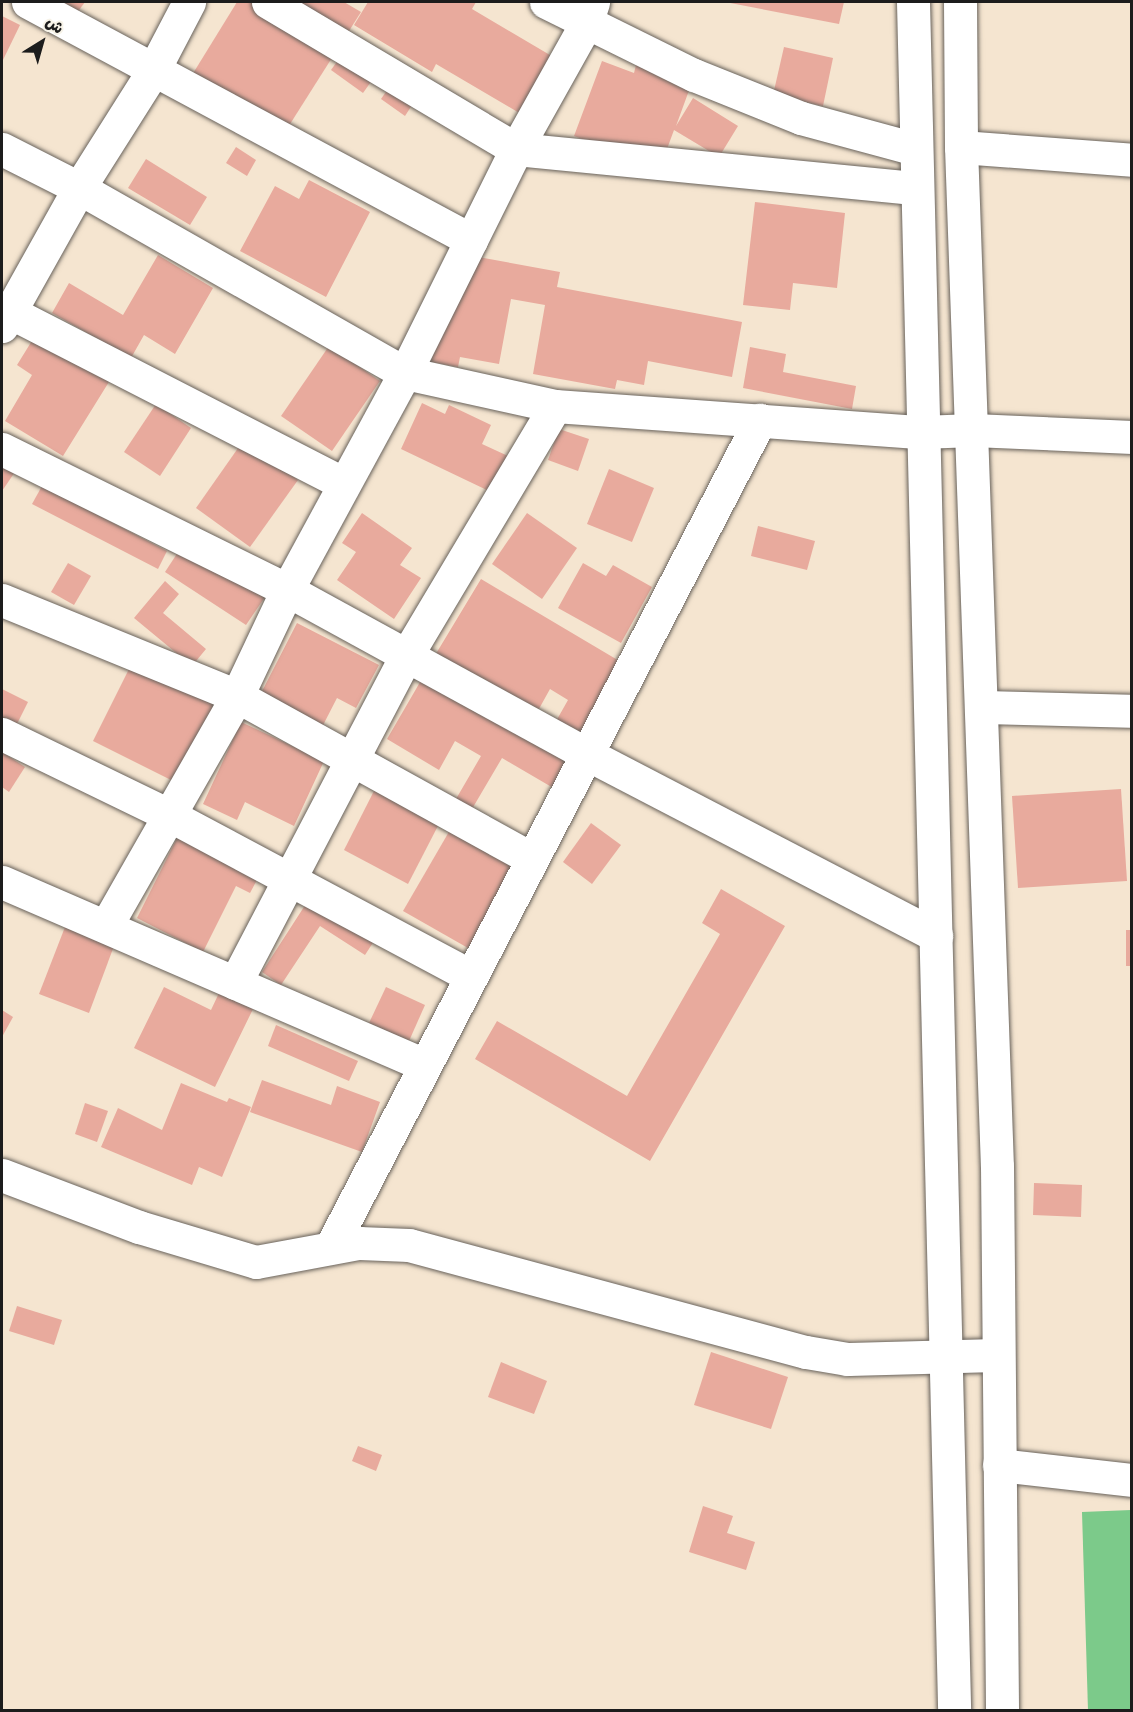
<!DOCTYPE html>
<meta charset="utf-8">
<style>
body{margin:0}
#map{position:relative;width:1133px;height:1712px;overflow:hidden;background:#f5e5d0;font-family:"Gochi Hand","Playpen Sans Arabic",sans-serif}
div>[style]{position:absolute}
.green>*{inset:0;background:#7cca8a}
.building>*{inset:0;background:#e8aa9d}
.roads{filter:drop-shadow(0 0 2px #68625b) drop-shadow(0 0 2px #68625b)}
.street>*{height:33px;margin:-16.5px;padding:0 16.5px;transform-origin:16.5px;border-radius:16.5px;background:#fff}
.secondary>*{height:33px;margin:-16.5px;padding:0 16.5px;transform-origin:16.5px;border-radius:16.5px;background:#fff}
span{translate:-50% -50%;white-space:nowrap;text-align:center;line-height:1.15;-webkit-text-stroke:6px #f7f3e8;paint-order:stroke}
.frame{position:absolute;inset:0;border:3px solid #1c1c1c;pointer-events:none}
.north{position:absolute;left:12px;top:12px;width:60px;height:60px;-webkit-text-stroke:4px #f7f3e8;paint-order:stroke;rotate:37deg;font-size:16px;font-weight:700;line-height:24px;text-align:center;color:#1c1c1c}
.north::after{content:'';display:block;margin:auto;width:21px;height:27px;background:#1c1c1c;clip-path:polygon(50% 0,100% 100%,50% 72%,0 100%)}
</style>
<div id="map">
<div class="green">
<div style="clip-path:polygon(1131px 1510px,1131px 1710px,1088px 1710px,1082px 1512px)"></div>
</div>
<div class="building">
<div style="clip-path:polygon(50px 2px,85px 2px,74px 17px)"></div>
<div style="clip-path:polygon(237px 2px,344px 2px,361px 12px,285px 132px,192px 75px)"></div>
<div style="clip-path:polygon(368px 2px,476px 2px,472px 9px,555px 58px,521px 114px,436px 64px,432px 72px,354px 25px)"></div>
<div style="clip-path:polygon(725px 2px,844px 2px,839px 24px)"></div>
<div style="clip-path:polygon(2px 16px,20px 25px,2px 62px)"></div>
<div style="clip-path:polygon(784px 47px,833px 58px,823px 106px,773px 95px)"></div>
<div style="clip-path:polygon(341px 56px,373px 79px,363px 93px,331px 70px)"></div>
<div style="clip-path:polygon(602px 61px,634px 73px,636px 65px,691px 85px,676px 126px,693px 98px,738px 126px,719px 157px,674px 130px,660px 168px,574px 136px)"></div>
<div style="clip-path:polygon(390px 86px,414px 102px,405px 116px,381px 99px)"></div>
<div style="clip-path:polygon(236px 147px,256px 160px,247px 176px,226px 163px)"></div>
<div style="clip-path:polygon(146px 159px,207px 197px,190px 225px,128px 188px)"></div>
<div style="clip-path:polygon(309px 180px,370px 212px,326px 297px,240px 251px,275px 186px,299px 199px)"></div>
<div style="clip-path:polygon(755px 202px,845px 213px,837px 288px,793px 283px,790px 310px,743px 305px)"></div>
<div style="clip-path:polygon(451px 252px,560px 272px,557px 287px,742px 322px,732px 377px,648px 361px,644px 385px,617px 380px,615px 389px,533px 374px,545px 305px,511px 299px,499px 364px,460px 357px,458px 367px,431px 362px)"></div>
<div style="clip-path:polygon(158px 255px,213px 288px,175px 354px,144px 335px,131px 358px,52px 313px,69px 283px,123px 315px)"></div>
<div style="clip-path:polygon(38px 331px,112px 377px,63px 456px,5px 421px,32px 375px,17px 365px)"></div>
<div style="clip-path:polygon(329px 346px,380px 381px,332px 451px,281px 416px)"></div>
<div style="clip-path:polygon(750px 347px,786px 354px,783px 372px,856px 386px,852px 409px,743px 388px)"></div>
<div style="clip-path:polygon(422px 403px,445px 414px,449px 405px,491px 425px,482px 444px,508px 456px,491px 492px,401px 449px)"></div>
<div style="clip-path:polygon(156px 404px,191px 428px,160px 476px,124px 452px)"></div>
<div style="clip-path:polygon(559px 429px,589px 439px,578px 471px,548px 460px)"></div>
<div style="clip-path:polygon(243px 441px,298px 480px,250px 547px,196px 508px)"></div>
<div style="clip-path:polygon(2px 463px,15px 472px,2px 491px)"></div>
<div style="clip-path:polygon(609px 469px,654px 488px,632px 542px,587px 524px)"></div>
<div style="clip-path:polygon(42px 486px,167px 551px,158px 569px,32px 504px)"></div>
<div style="clip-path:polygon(362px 513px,412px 548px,400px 565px,421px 578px,394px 619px,337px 580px,356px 552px,342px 543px)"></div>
<div style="clip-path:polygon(527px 513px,577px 548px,542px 599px,492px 564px)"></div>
<div style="clip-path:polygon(758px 526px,815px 541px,807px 570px,751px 556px)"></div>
<div style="clip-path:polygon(184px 543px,265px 597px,246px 625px,165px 572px)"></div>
<div style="clip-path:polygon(68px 563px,91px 576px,74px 605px,51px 592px)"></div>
<div style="clip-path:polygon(583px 563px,606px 576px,613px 565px,652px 587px,621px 643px,558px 608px)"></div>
<div style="clip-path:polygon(481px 579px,621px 662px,578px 736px,555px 723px,568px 700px,550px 689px,535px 716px,434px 657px)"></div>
<div style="clip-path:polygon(165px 581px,179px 594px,163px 613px,206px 649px,192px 666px,134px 618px)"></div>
<div style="clip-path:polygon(297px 623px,379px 665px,356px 708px,337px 698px,319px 733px,257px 701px)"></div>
<div style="clip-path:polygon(133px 661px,227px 710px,187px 788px,93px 741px)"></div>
<div style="clip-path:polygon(423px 677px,570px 764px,555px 789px,502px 758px,472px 809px,456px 799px,481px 756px,455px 741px,439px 770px,387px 739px)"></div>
<div style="clip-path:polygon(2px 689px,28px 702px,16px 726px,2px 719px)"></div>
<div style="clip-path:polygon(241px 722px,324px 761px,294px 826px,245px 802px,237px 820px,203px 804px)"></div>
<div style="clip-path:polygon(2px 752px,25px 767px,9px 792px,2px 787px)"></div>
<div style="clip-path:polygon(376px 787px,441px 820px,408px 884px,344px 850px)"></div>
<div style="clip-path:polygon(1121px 789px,1127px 881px,1018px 888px,1012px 796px)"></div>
<div style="clip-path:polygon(591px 823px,621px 845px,592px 884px,563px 862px)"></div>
<div style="clip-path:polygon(182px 828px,264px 867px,250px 893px,236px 886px,203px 952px,137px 918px)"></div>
<div style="clip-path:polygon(450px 830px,526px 874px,468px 948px,403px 911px)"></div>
<div style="clip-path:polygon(721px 889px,785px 926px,650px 1161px,475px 1059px,497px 1021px,627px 1096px,720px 934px,702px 923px)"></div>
<div style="clip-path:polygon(311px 896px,376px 938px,365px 955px,320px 926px,281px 985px,262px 972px)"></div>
<div style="clip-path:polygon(65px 927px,114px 946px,89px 1013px,39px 994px)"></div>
<div style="clip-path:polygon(1126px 930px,1132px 930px,1132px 966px,1126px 966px)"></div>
<div style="clip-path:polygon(164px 987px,211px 1010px,219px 993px,253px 1009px,215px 1087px,134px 1048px)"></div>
<div style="clip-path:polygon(386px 987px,425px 1005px,409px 1041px,369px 1023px)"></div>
<div style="clip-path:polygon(2px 1010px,13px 1017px,2px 1037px)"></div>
<div style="clip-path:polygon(276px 1025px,358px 1061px,349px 1081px,268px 1046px)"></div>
<div style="clip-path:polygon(262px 1080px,331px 1105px,337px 1086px,380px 1102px,362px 1152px,250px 1112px)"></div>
<div style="clip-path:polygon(181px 1083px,227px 1102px,229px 1098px,251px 1107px,222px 1177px,199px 1167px,192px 1185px,101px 1147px,118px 1108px,162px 1130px)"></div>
<div style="clip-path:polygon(85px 1103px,108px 1111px,97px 1142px,75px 1134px)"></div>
<div style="clip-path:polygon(1034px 1183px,1082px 1185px,1081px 1217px,1033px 1215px)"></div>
<div style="clip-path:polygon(17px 1306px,62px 1320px,54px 1345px,9px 1331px)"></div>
<div style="clip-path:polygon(711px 1352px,788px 1377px,771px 1429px,694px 1405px)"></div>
<div style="clip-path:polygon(501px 1362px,547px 1381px,534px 1414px,488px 1397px)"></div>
<div style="clip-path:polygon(358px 1446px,382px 1455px,376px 1471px,352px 1461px)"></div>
<div style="clip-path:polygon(703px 1506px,733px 1516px,727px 1533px,755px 1542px,746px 1570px,689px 1552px)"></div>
</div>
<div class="roads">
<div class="street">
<div style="left:28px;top:2px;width:503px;rotate:28.25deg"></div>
<div style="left:268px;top:2px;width:288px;rotate:30.7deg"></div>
<div style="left:516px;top:149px;width:402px;rotate:5.6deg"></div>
<div style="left:546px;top:2px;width:165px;rotate:26.3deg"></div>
<div style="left:694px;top:75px;width:115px;rotate:21.9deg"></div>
<div style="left:801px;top:118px;width:118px;rotate:15.2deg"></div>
<div style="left:961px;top:147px;width:171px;rotate:4.3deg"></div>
<div style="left:2px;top:149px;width:86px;rotate:26.9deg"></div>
<div style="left:79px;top:188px;width:375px;rotate:29.6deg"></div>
<div style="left:405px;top:373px;width:154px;rotate:12.4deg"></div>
<div style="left:555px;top:406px;width:367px;rotate:4.1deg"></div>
<div style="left:921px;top:432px;width:52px;rotate:-2.2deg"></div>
<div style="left:973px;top:430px;width:159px;rotate:2.5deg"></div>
<div style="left:2px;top:308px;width:382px;rotate:27.2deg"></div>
<div style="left:2px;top:326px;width:158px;rotate:-60.8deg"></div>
<div style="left:79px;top:188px;width:138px;rotate:-57.7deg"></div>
<div style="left:153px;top:71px;width:78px;rotate:-62.4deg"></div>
<div style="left:2px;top:449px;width:318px;rotate:26.3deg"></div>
<div style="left:287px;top:590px;width:340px;rotate:28.7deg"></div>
<div style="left:585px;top:753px;width:396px;rotate:27.5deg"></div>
<div style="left:2px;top:600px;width:254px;rotate:22.2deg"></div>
<div style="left:237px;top:696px;width:335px;rotate:28.9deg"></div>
<div style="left:982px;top:707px;width:150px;rotate:1.5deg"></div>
<div style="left:2px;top:734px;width:186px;rotate:25.9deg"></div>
<div style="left:169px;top:815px;width:340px;rotate:28.1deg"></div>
<div style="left:2px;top:882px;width:459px;rotate:23.4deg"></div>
<div style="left:106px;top:926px;width:265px;rotate:-60.3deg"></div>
<div style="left:237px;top:696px;width:117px;rotate:-64.7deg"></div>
<div style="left:287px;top:590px;width:247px;rotate:-61.5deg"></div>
<div style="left:405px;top:373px;width:250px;rotate:-63.6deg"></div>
<div style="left:516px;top:149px;width:143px;rotate:-60.8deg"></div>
<div style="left:586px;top:24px;width:23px;rotate:-72deg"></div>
<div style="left:235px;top:983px;width:367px;rotate:-62.4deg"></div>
<div style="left:405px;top:658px;width:293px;rotate:-59.2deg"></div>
<div style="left:2px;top:1175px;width:147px;rotate:20.8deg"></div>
<div style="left:139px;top:1227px;width:122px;rotate:16.7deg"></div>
<div style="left:256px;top:1262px;width:105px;rotate:-10.5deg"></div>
<div style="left:359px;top:1243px;width:50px;rotate:2.3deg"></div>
<div style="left:409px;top:1245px;width:411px;rotate:15.1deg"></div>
<div style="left:806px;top:1352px;width:42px;rotate:9.7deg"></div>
<div style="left:847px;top:1359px;width:151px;rotate:-1.5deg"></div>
<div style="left:331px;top:1247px;width:932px;rotate:-62.58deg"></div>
<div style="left:999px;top:1465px;width:134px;rotate:6.4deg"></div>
</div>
<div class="secondary">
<div style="left:913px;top:2px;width:1708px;rotate:88.62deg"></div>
<div style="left:960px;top:2px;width:145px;rotate:89.6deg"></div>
<div style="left:961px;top:147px;width:1020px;rotate:87.98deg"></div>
<div style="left:997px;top:1166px;width:544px;rotate:89.47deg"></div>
</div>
</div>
<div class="frame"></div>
<div class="north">ش</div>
</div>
